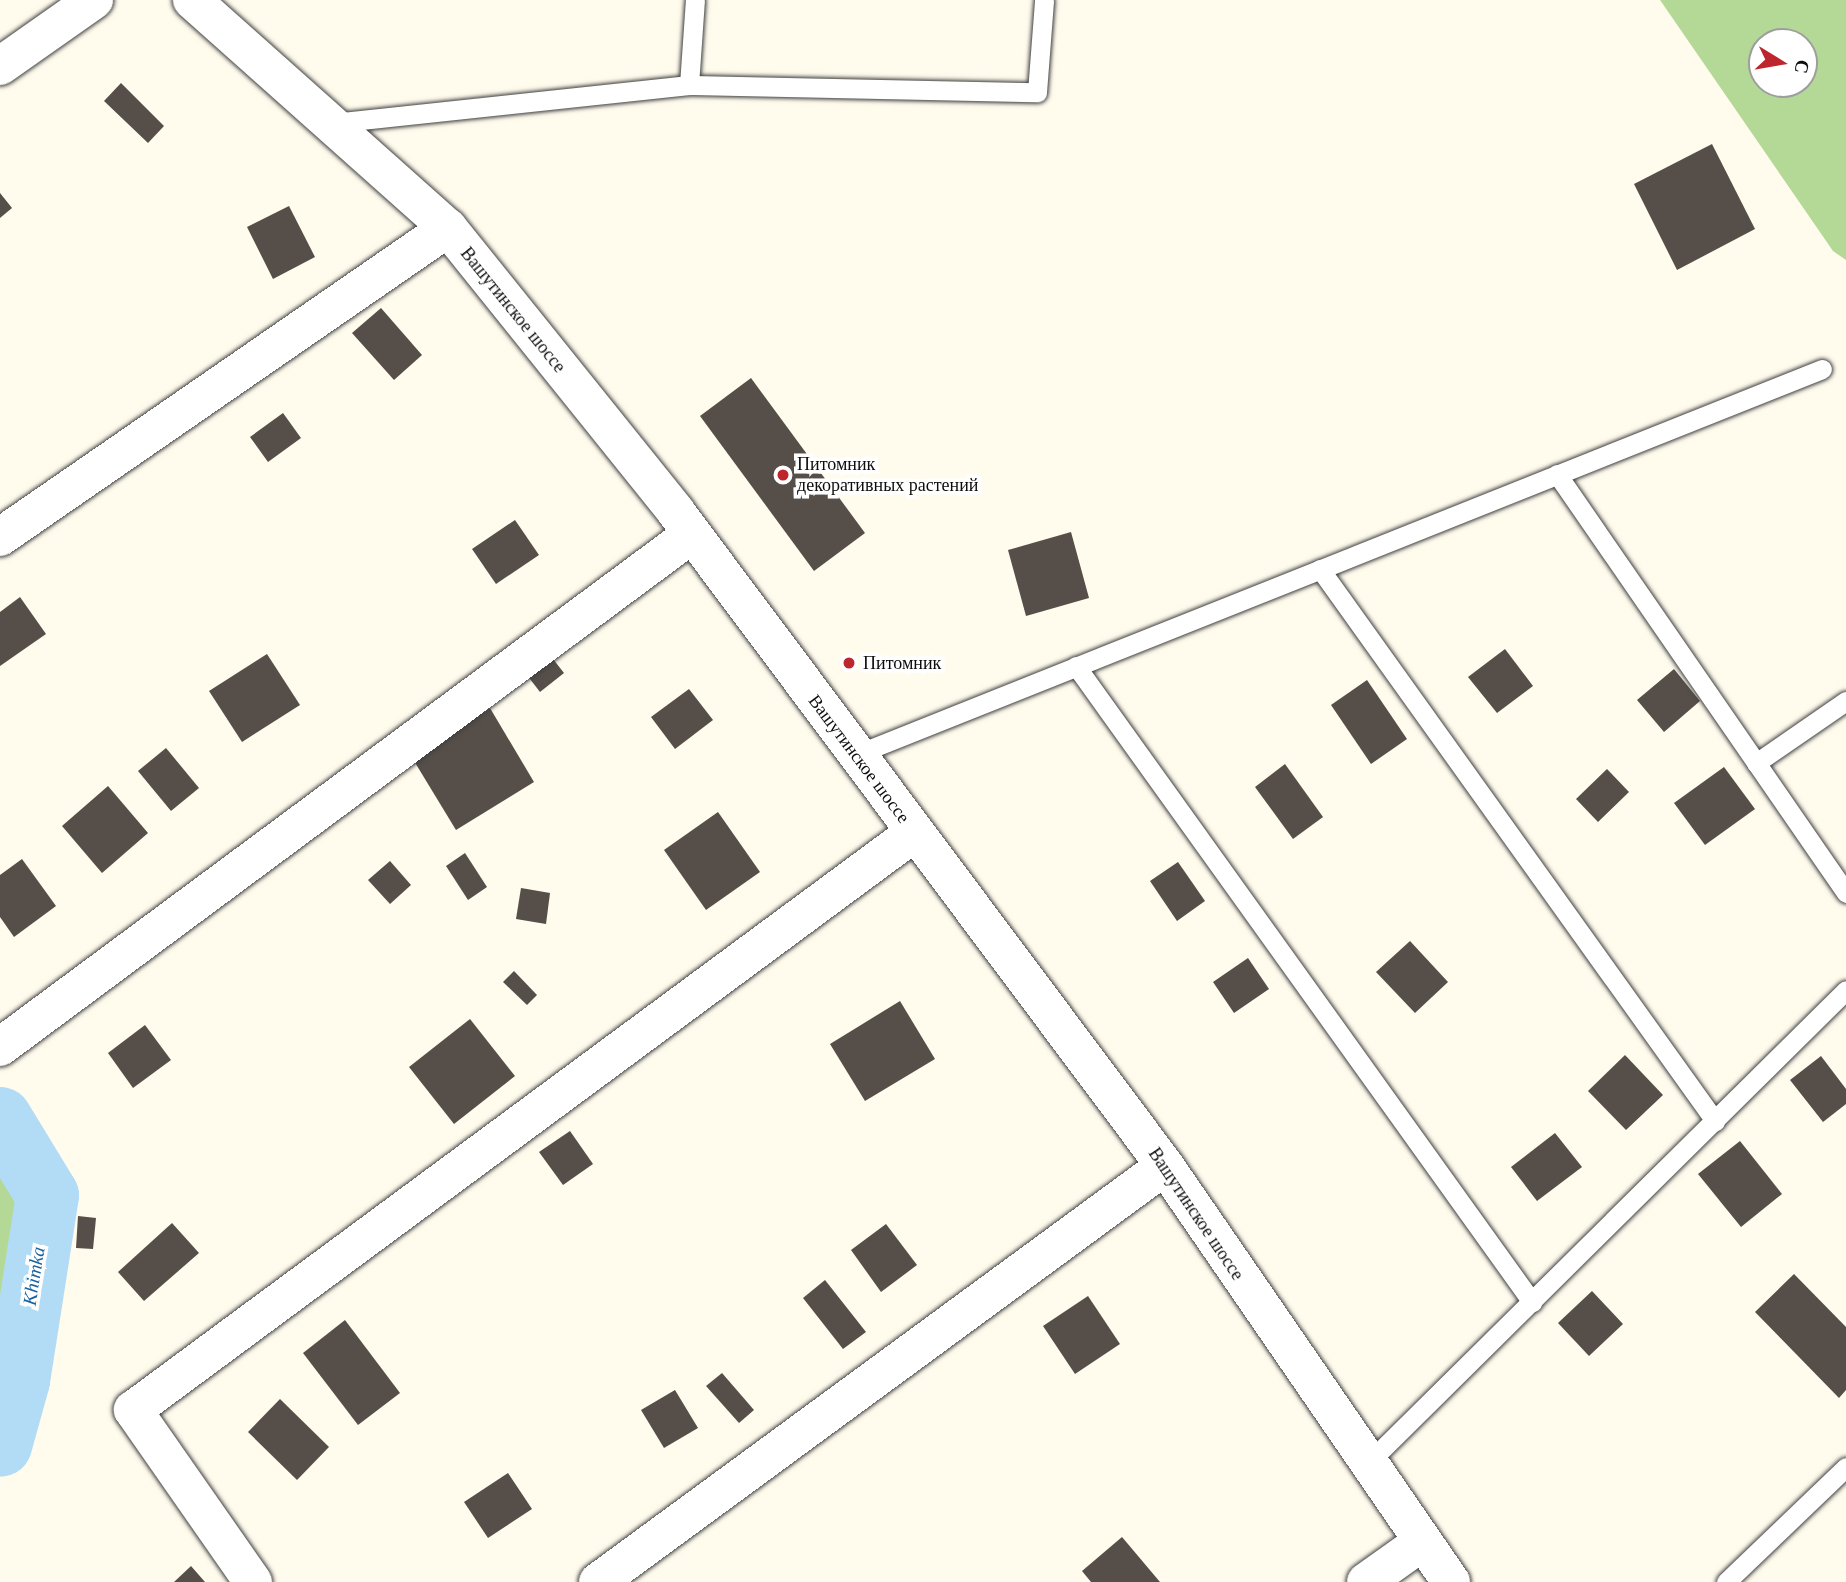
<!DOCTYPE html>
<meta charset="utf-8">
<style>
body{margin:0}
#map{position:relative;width:1846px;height:1582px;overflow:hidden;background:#fffbed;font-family:"Times New Roman",serif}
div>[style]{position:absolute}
.forest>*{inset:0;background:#b4d996}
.river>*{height:63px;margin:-31.5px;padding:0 31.5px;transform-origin:31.5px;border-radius:31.5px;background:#b2dcf6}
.building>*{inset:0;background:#554e49}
.roads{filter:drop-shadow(0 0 2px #404040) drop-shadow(0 0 2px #404040)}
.service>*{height:19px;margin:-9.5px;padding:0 9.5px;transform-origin:9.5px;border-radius:9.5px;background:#fff}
.minor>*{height:38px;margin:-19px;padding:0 19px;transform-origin:19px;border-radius:19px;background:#fff}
.tertiary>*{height:38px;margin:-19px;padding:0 19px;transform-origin:19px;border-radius:19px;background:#fff}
.dots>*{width:19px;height:19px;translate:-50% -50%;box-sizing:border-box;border:4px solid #fff;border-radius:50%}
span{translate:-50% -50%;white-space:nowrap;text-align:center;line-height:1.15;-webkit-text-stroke:7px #fff;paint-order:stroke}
.street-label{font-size:18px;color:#0d0d0d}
.poi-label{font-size:18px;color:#0d0d0d}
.left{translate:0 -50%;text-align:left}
.water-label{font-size:19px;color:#17629e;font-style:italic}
.north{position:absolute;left:1748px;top:28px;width:70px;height:70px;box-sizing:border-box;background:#fff;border:2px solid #9e9e9e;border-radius:50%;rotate:101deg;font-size:19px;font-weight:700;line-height:28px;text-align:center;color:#0d0d0d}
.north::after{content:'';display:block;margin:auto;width:24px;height:32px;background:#bc262c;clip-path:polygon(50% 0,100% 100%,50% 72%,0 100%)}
</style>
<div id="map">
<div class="forest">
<div style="clip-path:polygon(evenodd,1660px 0,1846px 0,1846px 260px,1833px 251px,1660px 0,1804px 42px,1804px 84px,1762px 84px,1762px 42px,1804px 42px)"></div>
<div style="clip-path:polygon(0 1118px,47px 1195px,18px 1380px,0 1445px)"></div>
</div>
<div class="river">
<div style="left:0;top:1118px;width:90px;rotate:58.6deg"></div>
<div style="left:47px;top:1195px;width:187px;rotate:98.9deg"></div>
<div style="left:18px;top:1380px;width:67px;rotate:105.5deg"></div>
</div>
<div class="building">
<div style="clip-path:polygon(121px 83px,164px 126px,148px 143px,104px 101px)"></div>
<div style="clip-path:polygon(1712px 144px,1755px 229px,1677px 270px,1634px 184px)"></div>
<div style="clip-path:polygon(0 193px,12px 208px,0 218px)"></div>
<div style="clip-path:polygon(289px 206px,315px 257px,273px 279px,247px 227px)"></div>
<div style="clip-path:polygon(381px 308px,422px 355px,394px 380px,352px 333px)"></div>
<div style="clip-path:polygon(751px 378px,865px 533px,814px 571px,700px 416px)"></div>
<div style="clip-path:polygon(283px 413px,301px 438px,268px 462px,250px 437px)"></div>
<div style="clip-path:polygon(515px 520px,539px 555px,496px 584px,472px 549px)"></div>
<div style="clip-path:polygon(1071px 532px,1089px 598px,1026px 616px,1008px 550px)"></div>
<div style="clip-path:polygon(20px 597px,46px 634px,0 666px,0 612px)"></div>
<div style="clip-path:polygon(1505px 649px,1533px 686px,1497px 713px,1468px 677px)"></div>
<div style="clip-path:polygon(546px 650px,564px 673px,540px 692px,523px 670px)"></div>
<div style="clip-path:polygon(267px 654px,300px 705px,242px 742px,209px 691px)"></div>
<div style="clip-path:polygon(1674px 669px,1700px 701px,1664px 732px,1637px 700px)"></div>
<div style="clip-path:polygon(1367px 680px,1407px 739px,1371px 764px,1331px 705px)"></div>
<div style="clip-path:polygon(689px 689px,713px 720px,675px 749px,651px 717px)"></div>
<div style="clip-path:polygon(490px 708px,534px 782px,456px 830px,411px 756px)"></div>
<div style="clip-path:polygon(166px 748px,199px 788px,171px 811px,138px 771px)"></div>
<div style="clip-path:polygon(1285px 764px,1323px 817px,1293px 839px,1255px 787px)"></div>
<div style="clip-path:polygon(1724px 767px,1755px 809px,1705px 845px,1674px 803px)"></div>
<div style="clip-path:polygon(1607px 769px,1629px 792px,1598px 822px,1576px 799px)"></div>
<div style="clip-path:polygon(108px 786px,148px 833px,102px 873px,62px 826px)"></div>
<div style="clip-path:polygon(718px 812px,760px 872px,706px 910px,664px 850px)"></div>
<div style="clip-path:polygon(465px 853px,487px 887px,468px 900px,446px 866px)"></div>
<div style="clip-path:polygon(22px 859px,56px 906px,14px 937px,0 917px,0 875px)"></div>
<div style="clip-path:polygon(390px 861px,411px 885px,390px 904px,368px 880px)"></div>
<div style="clip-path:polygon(1178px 862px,1205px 901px,1177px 921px,1150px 881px)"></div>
<div style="clip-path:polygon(521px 888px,550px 893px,546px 924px,516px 919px)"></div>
<div style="clip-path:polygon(1410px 941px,1448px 982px,1415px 1013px,1376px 972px)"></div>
<div style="clip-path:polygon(1248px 958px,1269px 989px,1234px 1013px,1213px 982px)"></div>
<div style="clip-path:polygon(514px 971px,537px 995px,527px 1005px,503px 982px)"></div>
<div style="clip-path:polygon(900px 1001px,935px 1059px,865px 1101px,830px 1044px)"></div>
<div style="clip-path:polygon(470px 1019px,515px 1076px,454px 1124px,409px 1067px)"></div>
<div style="clip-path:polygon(145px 1025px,171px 1060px,133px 1088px,108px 1053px)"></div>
<div style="clip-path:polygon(1625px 1055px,1663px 1095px,1626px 1130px,1588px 1091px)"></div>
<div style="clip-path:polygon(1821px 1056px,1846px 1089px,1846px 1104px,1823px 1122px,1790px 1080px)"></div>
<div style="clip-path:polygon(570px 1131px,593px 1164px,563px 1185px,539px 1152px)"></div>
<div style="clip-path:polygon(1555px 1133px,1582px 1167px,1537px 1201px,1511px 1167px)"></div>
<div style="clip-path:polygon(1740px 1141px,1782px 1194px,1741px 1227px,1698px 1174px)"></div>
<div style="clip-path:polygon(78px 1216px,96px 1218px,93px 1249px,76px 1248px)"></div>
<div style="clip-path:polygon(172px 1223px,199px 1253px,144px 1301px,118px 1272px)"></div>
<div style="clip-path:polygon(886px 1224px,917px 1265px,881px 1292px,851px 1250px)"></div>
<div style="clip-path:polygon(1794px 1274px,1846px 1327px,1846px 1390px,1839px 1398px,1755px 1312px)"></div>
<div style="clip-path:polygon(825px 1280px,866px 1332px,843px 1349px,803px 1298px)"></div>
<div style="clip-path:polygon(1592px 1291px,1623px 1324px,1589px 1356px,1558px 1323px)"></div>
<div style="clip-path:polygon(1088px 1296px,1120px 1344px,1075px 1374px,1043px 1326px)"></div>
<div style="clip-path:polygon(345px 1320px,400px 1393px,358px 1425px,303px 1353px)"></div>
<div style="clip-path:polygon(722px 1373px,754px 1410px,739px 1423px,706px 1386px)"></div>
<div style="clip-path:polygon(675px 1390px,698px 1428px,664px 1448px,641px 1410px)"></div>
<div style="clip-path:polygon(280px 1399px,329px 1447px,297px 1480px,248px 1432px)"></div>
<div style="clip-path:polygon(508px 1473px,532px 1509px,488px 1538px,464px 1502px)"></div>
<div style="clip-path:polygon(1122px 1537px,1160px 1582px,1091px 1582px,1082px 1571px)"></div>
<div style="clip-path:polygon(191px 1566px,205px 1582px,174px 1582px)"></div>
</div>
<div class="roads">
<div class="service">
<div style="left:689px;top:85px;width:85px;rotate:-86deg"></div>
<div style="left:333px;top:123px;width:358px;rotate:-6.1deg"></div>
<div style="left:689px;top:85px;width:348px;rotate:1.2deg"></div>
<div style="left:1037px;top:92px;width:92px;rotate:-85.6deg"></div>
<div style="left:1557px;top:474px;width:509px;rotate:55.4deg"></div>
<div style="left:1320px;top:569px;width:679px;rotate:54.41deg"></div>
<div style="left:1076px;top:666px;width:783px;rotate:54.36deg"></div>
<div style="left:855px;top:755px;width:1041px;rotate:-21.76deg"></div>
<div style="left:1756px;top:763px;width:109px;rotate:-34.6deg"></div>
<div style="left:1366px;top:1465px;width:675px;rotate:-44.7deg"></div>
<div style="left:1726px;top:1582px;width:166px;rotate:-43.8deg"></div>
</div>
<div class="minor">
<div style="left:0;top:66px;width:115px;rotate:-35.1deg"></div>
<div style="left:0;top:537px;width:544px;rotate:-34.6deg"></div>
<div style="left:0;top:1047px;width:861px;rotate:-36.55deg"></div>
<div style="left:253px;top:1582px;width:210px;rotate:-124.9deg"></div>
<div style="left:133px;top:1410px;width:971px;rotate:-36.46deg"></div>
<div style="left:598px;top:1582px;width:703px;rotate:-36.27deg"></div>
<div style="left:1366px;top:1582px;width:69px;rotate:-35.5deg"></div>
</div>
<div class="tertiary">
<div style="left:192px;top:0;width:343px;rotate:41.7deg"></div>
<div style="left:448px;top:228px;width:364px;rotate:51.2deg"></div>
<div style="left:676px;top:512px;width:817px;rotate:53.21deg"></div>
<div style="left:1165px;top:1166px;width:505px;rotate:55.49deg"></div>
</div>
</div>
<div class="dots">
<div style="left:783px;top:475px;background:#bc262c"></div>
<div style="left:849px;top:663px;background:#bc262c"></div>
</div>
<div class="street-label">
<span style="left:513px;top:310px;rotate:51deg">Вашутинское шоссе</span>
<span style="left:859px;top:759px;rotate:53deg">Вашутинское шоссе</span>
<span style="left:1196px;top:1214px;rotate:56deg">Вашутинское шоссе</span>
</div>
<div class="poi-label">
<span class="left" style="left:797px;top:475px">Питомник<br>декоративных растений</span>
<span class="left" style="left:863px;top:663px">Питомник</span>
</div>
<div class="water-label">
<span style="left:34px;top:1276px;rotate:-81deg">Khimka</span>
</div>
<div class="north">С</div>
</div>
